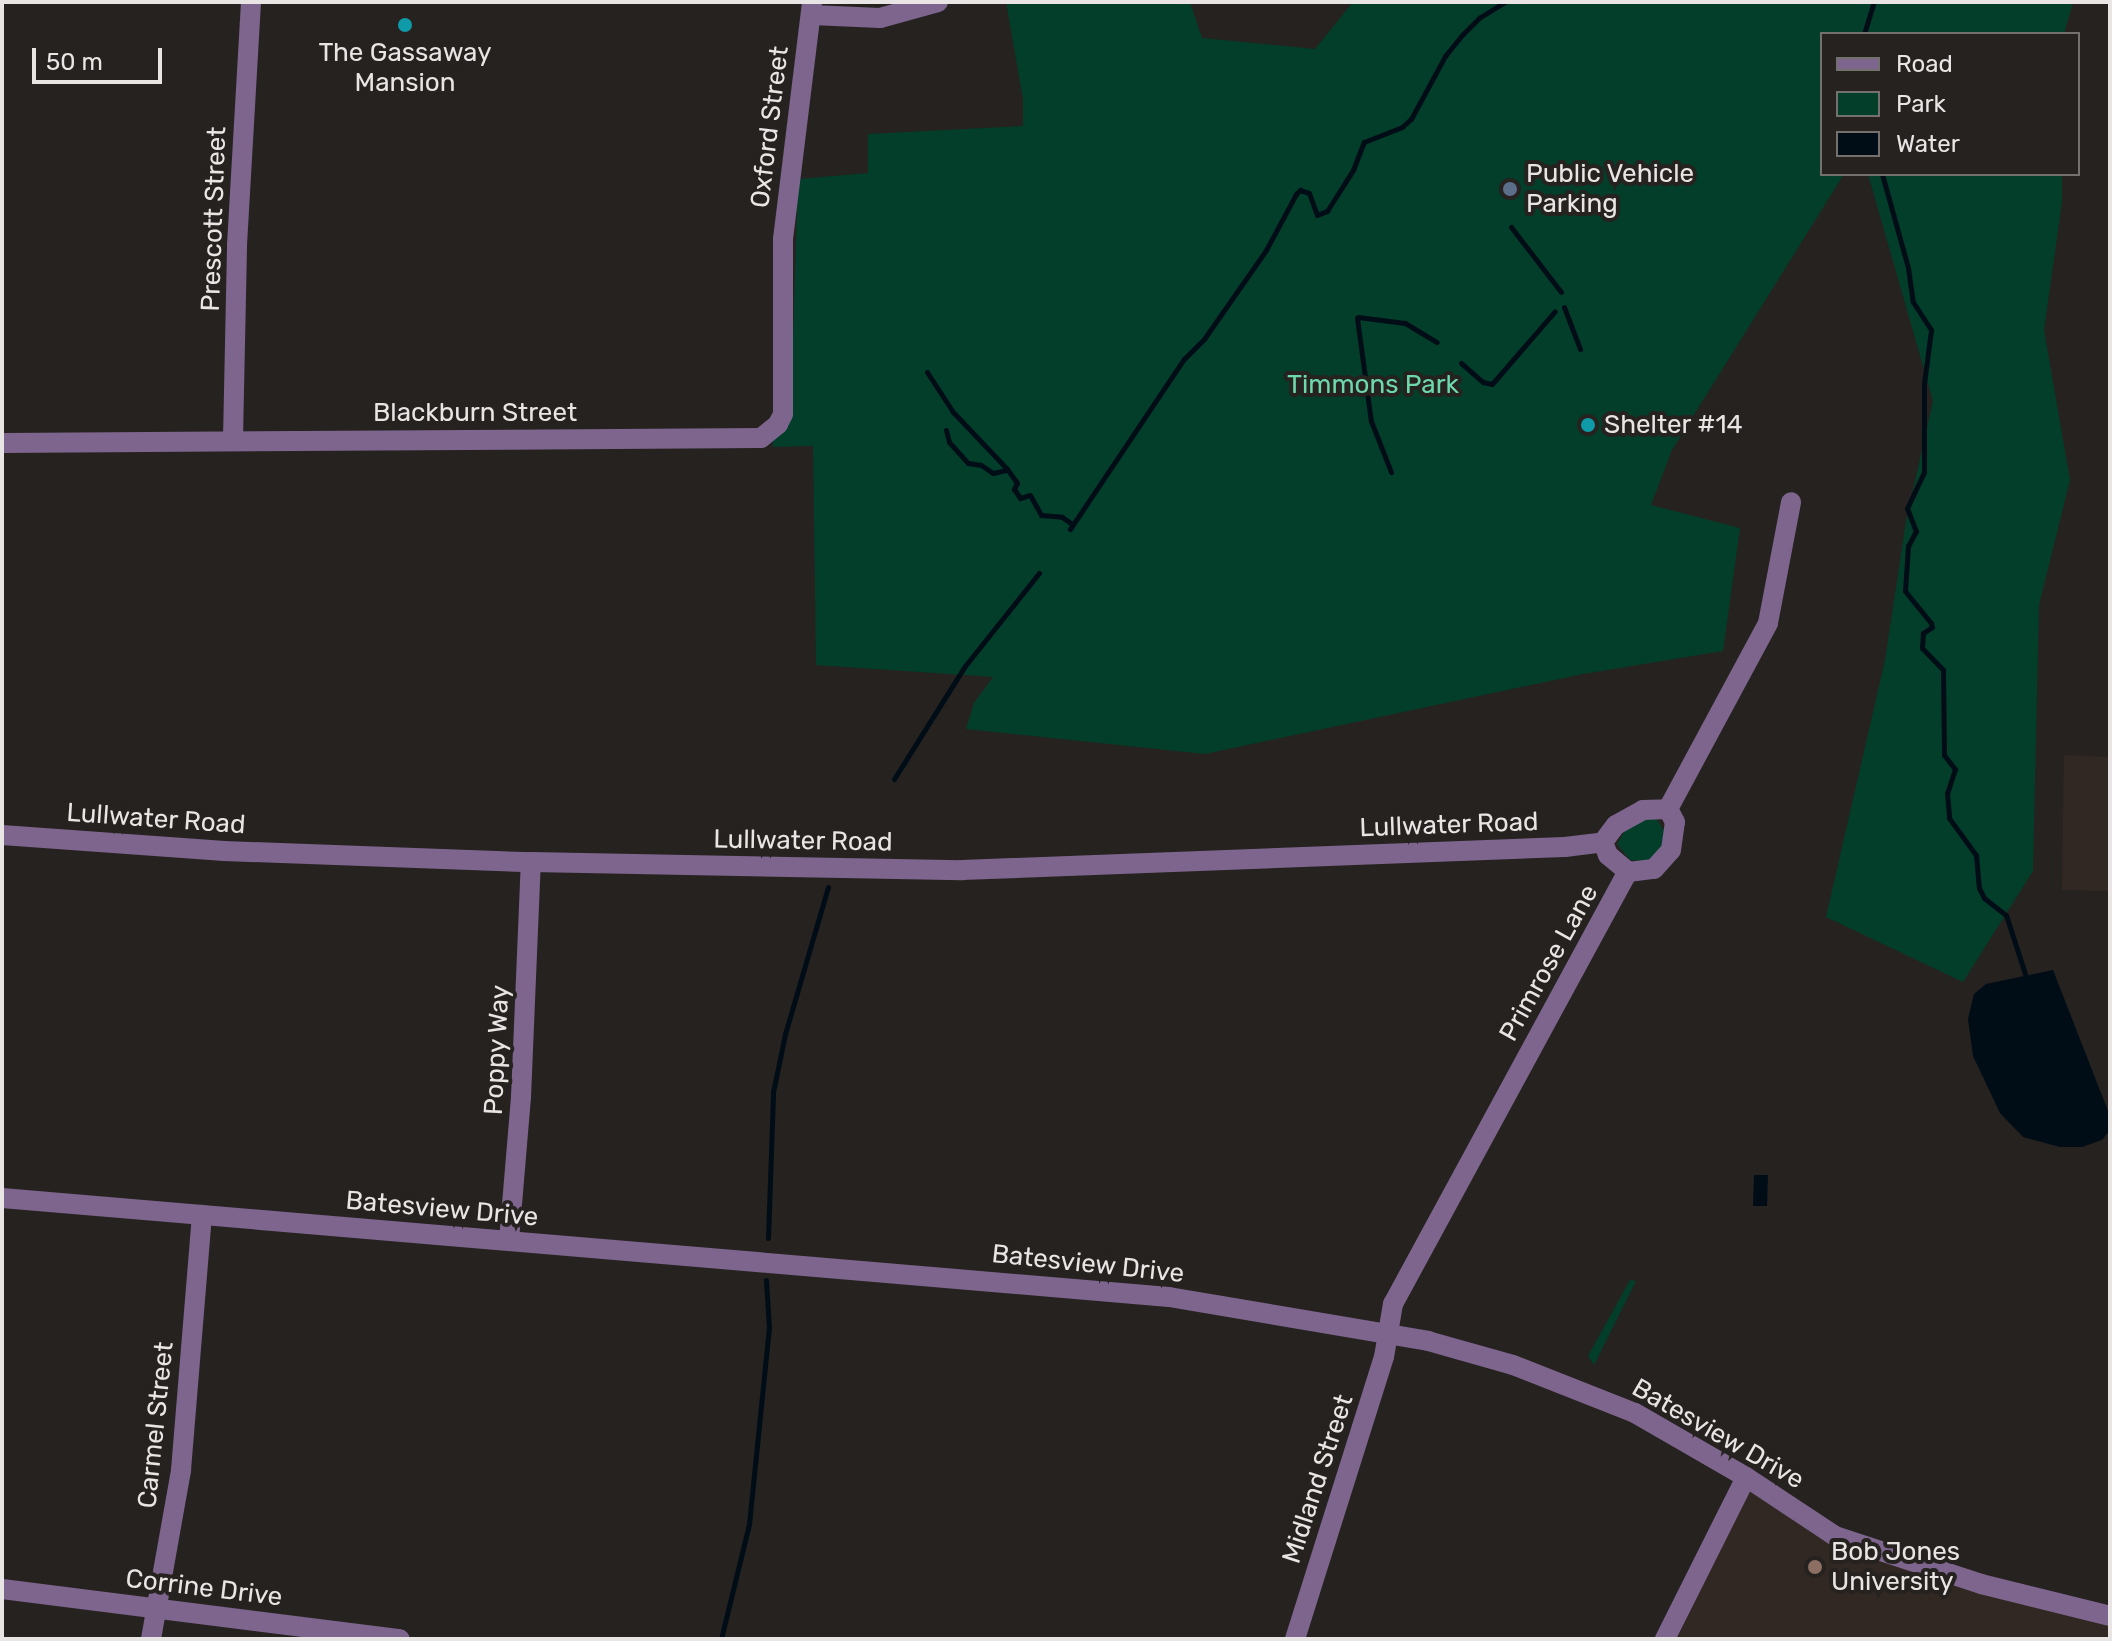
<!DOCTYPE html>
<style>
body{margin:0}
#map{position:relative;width:2112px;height:1641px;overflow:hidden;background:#262220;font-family:Rubik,sans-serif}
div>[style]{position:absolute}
.built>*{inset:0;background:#322823}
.green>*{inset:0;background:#033e2a}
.water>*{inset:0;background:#000d17}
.stream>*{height:5px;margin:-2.5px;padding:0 2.5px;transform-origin:2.5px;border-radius:2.5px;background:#000d17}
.minor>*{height:20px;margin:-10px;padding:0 10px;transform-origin:10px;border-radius:10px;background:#7d658d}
.dots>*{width:22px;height:22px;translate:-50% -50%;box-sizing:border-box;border:4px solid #262220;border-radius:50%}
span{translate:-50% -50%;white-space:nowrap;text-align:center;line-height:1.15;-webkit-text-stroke:8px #262220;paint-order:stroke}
.poi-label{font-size:26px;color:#e8e5e4}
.left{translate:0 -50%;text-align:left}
.street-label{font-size:26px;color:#e8e5e4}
.park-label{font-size:26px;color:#6cd8ab}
.frame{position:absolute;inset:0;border:4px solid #e8e5e4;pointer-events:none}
.legend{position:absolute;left:1820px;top:32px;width:260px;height:144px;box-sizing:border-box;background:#262220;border:2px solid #74706e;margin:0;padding:10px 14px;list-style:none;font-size:24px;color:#e8e5e4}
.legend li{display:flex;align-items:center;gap:16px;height:40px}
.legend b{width:40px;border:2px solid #74706e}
.scale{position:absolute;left:32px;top:48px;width:130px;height:36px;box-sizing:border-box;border:4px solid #e8e5e4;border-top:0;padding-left:10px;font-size:24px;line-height:28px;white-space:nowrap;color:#e8e5e4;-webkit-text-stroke:6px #262220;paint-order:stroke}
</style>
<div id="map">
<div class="built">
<div style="clip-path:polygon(2064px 755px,2110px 757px,2110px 891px,2062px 890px)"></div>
<div style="clip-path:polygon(1748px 1490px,1853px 1550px,2110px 1618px,2110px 1639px,1677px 1639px)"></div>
</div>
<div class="green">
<div style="clip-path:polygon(1006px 2px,1190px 2px,1202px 38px,1315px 49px,1353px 2px,2073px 2px,2064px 34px,1822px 34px,1822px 174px,1844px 174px,1672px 450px,1651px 505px,1740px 528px,1723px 651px,1583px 674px,1205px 754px,966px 729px,974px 703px,993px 677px,816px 665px,813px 446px,773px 447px,773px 439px,791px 403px,798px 179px,868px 173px,868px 134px,1023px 126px,1023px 99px)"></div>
<div style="clip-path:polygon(1868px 174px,2062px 174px,2062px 202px,2044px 330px,2070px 480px,2039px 605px,2033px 871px,1963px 982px,1826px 917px,1885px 660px,1906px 521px,1933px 401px)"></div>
<div style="clip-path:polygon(1656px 818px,1668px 837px,1652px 862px,1630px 860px,1617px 844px,1626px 829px,1641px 819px)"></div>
<div style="clip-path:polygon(1630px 1280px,1636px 1281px,1594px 1365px,1588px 1356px)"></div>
</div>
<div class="water">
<div style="clip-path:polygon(2053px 970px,2110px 1116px,2110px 1130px,2102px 1140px,2082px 1147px,2060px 1147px,2023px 1137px,2000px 1113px,1973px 1056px,1968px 1019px,1974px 994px,1986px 984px)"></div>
<div style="clip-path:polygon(1754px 1175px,1768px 1175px,1767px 1206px,1753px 1206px)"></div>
</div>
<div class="stream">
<div style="left:1864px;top:34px;width:34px;rotate:-73deg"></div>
<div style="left:1882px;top:174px;width:98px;rotate:74.5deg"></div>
<div style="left:1908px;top:268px;width:34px;rotate:82deg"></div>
<div style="left:1913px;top:302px;width:33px;rotate:57deg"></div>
<div style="left:1931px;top:330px;width:54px;rotate:97.4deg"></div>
<div style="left:1924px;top:384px;width:88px;rotate:90deg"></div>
<div style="left:1924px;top:472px;width:40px;rotate:115deg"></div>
<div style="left:1907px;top:508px;width:25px;rotate:69deg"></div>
<div style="left:1916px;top:531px;width:17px;rotate:118deg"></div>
<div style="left:1908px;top:546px;width:45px;rotate:93.8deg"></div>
<div style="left:1905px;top:591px;width:41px;rotate:50.9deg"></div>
<div style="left:1931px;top:623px;width:4px;rotate:76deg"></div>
<div style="left:1932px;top:627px;width:11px;rotate:146deg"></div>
<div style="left:1923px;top:633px;width:15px;rotate:94deg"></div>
<div style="left:1922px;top:648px;width:30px;rotate:46deg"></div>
<div style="left:1943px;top:670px;width:85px;rotate:89.3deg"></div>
<div style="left:1944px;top:755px;width:18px;rotate:52deg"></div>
<div style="left:1955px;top:769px;width:25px;rotate:108deg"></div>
<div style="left:1947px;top:793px;width:25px;rotate:85deg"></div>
<div style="left:1949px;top:818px;width:46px;rotate:53.9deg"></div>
<div style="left:1976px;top:855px;width:33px;rotate:85deg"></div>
<div style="left:1979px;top:888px;width:11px;rotate:63deg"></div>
<div style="left:1984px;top:898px;width:28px;rotate:38deg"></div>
<div style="left:2006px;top:915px;width:62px;rotate:72.1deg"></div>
<div style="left:1511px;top:227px;width:82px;rotate:52.4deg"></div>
<div style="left:1564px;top:307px;width:45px;rotate:69.1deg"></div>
<div style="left:1358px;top:317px;width:47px;rotate:7.3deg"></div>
<div style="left:1405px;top:323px;width:37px;rotate:31deg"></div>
<div style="left:1357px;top:318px;width:104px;rotate:82.3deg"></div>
<div style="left:1371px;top:421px;width:55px;rotate:68.6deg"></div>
<div style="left:1461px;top:363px;width:29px;rotate:41deg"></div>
<div style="left:1483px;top:382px;width:9px;rotate:13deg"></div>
<div style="left:1492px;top:384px;width:96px;rotate:-49.2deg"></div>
<div style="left:927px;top:372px;width:48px;rotate:57deg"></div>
<div style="left:953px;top:412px;width:79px;rotate:46.5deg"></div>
<div style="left:1007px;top:469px;width:17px;rotate:54deg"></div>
<div style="left:1017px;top:483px;width:7px;rotate:117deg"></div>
<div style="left:1014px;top:489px;width:11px;rotate:56deg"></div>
<div style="left:1020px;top:498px;width:10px;rotate:-17deg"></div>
<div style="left:1030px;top:495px;width:23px;rotate:61deg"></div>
<div style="left:1041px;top:515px;width:21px;rotate:5deg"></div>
<div style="left:1062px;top:517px;width:12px;rotate:35deg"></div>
<div style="left:946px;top:430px;width:12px;rotate:76deg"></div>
<div style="left:949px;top:442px;width:28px;rotate:48deg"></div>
<div style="left:968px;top:463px;width:13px;rotate:9deg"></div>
<div style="left:981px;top:465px;width:14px;rotate:34deg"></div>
<div style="left:993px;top:473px;width:13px;rotate:-13deg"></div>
<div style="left:1070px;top:529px;width:205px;rotate:-56.2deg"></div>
<div style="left:1184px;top:359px;width:28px;rotate:-45deg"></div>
<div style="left:1204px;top:339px;width:108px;rotate:-55.1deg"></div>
<div style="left:1266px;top:250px;width:64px;rotate:-61.8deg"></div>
<div style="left:1296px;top:194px;width:6px;rotate:-45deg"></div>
<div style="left:1300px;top:190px;width:9px;rotate:18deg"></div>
<div style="left:1309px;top:193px;width:23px;rotate:70deg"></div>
<div style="left:1317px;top:215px;width:11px;rotate:-22deg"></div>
<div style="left:1327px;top:211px;width:49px;rotate:-57.6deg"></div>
<div style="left:1353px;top:170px;width:30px;rotate:-69deg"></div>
<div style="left:1364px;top:142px;width:41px;rotate:-21.5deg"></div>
<div style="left:1402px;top:127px;width:12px;rotate:-42deg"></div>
<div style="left:1411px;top:119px;width:72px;rotate:-61.6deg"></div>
<div style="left:1445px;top:56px;width:28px;rotate:-51deg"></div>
<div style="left:1463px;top:34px;width:23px;rotate:-45deg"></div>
<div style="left:1479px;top:18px;width:31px;rotate:-32deg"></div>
<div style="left:894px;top:779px;width:133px;rotate:-57.9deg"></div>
<div style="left:965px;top:666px;width:119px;rotate:-51.5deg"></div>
<div style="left:768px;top:1238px;width:146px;rotate:-88deg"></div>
<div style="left:773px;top:1092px;width:59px;rotate:-78.3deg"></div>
<div style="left:785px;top:1034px;width:153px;rotate:-73.7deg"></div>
<div style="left:721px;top:1639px;width:118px;rotate:-76.3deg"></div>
<div style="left:749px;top:1524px;width:197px;rotate:-84.2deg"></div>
<div style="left:769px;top:1328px;width:48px;rotate:-93.6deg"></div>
</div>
<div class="minor">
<div style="left:811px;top:15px;width:69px;rotate:2.5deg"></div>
<div style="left:880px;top:18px;width:60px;rotate:-15.4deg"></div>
<div style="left:233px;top:439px;width:194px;rotate:-88.8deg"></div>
<div style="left:237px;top:245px;width:243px;rotate:-86.7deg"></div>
<div style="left:2px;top:443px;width:759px;rotate:-0.38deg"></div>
<div style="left:761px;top:438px;width:22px;rotate:-39deg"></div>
<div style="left:778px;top:424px;width:11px;rotate:-63deg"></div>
<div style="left:783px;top:414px;width:175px;rotate:-90deg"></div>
<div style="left:783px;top:239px;width:239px;rotate:-83deg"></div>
<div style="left:2px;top:835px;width:223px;rotate:4.1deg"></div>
<div style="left:224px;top:851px;width:307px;rotate:2.1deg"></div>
<div style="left:531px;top:862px;width:431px;rotate:1.1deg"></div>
<div style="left:962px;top:870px;width:603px;rotate:-2.18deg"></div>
<div style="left:1565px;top:847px;width:38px;rotate:-7deg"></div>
<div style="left:1603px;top:842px;width:14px;rotate:69deg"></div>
<div style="left:1608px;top:855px;width:26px;rotate:40deg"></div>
<div style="left:1603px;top:842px;width:21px;rotate:-53deg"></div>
<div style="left:1616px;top:825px;width:31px;rotate:-29deg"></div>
<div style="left:1643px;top:810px;width:25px;rotate:-2deg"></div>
<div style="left:2px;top:1198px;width:1171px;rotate:4.85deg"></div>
<div style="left:1169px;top:1297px;width:263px;rotate:9.6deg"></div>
<div style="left:1428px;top:1341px;width:88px;rotate:15.8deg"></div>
<div style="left:1513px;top:1365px;width:131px;rotate:21.5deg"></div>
<div style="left:1635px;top:1413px;width:128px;rotate:30deg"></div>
<div style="left:1746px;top:1477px;width:107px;rotate:33.5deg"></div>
<div style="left:1835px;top:1536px;width:154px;rotate:18.2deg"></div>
<div style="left:1981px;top:1584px;width:133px;rotate:13.9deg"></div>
<div style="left:509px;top:1240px;width:144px;rotate:-85.2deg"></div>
<div style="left:521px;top:1097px;width:235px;rotate:-87.6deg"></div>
<div style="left:2px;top:1589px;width:401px;rotate:7.2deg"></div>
<div style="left:151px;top:1639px;width:172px;rotate:-79.9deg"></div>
<div style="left:181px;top:1470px;width:256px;rotate:-85.3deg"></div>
<div style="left:1295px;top:1639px;width:296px;rotate:-72.5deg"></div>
<div style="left:1384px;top:1357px;width:54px;rotate:-80.4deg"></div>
<div style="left:1393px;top:1304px;width:492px;rotate:-61.5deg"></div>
<div style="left:1628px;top:872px;width:26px;rotate:-7deg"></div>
<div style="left:1654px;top:869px;width:25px;rotate:-48deg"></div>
<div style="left:1671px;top:850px;width:28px;rotate:-82deg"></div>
<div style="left:1675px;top:822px;width:15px;rotate:-118deg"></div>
<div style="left:1668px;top:809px;width:211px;rotate:-61.7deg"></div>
<div style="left:1768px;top:623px;width:123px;rotate:-79.2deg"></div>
<div style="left:1665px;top:1639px;width:181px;rotate:-63.4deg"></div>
</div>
<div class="dots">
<div style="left:405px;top:25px;background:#0f9aa8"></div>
<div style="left:1510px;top:189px;background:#5c6f8a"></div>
<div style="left:1588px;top:425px;background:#0f9aa8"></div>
<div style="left:1815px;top:1567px;background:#8d6e63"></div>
</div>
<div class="poi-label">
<span style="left:405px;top:68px">The Gassaway<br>Mansion</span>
<span class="left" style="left:1526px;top:189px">Public Vehicle<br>Parking</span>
<span class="left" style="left:1604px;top:425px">Shelter #14</span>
<span class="left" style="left:1831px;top:1567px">Bob Jones<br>University</span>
</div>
<div class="street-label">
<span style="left:770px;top:127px;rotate:-83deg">Oxford Street</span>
<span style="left:214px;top:219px;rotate:-88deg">Prescott Street</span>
<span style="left:475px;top:413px">Blackburn Street</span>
<span style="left:156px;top:819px;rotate:4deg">Lullwater Road</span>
<span style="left:1449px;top:825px;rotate:-2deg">Lullwater Road</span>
<span style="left:803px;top:841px;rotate:1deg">Lullwater Road</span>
<span style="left:1549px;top:963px;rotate:-61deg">Primrose Lane</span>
<span style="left:497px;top:1050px;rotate:-87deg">Poppy Way</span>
<span style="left:442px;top:1209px;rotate:5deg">Batesview Drive</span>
<span style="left:1088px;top:1264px;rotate:6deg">Batesview Drive</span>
<span style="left:156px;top:1425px;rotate:-84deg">Carmel Street</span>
<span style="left:1718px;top:1434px;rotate:30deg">Batesview Drive</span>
<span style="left:1318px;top:1479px;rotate:-72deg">Midland Street</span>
<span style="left:204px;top:1588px;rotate:7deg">Corrine Drive</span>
</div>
<div class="park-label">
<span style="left:1373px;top:385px">Timmons Park</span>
</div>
<div class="frame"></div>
<ul class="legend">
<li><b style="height:10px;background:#7d658d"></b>Road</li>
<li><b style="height:22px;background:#033e2a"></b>Park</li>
<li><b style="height:22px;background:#000d17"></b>Water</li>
</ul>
<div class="scale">50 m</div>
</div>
